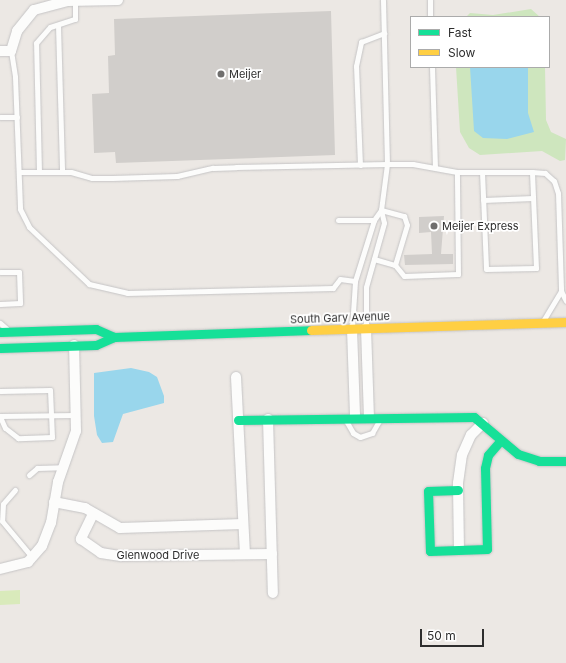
<!DOCTYPE html>
<style>
body{margin:0}
#map{position:relative;width:566px;height:663px;overflow:hidden;background:#ece8e4;font-family:Inter,sans-serif}
div>[style]{position:absolute}
.green>*{inset:0;background:#cee6be}
.pitch>*{inset:0;background:#d9eabb}
.water>*{inset:0;background:#99d6ec}
.building>*{inset:0;background:#d1cecb}
.roads{filter:drop-shadow(0 0 1px #c5c4c5) drop-shadow(0 0 1px #c5c4c5)}
.lane>*{height:5px;margin:-2.5px;padding:0 2.5px;transform-origin:2.5px;border-radius:2.5px;background:#fcfcfb}
.street>*{height:10px;margin:-5px;padding:0 5px;transform-origin:5px;border-radius:5px;background:#fcfcfb}
.fast>*{height:9px;margin:-4.5px;padding:0 4.5px;transform-origin:4.5px;border-radius:4.5px;background:#16e098}
.slow>*{height:9px;margin:-4.5px;padding:0 4.5px;transform-origin:4.5px;border-radius:4.5px;background:#ffcf43}
.dots>*{width:11px;height:11px;translate:-50% -50%;box-sizing:border-box;border:2px solid #fff;border-radius:50%}
span{translate:-50% -50%;white-space:nowrap;text-align:center;line-height:1.15;-webkit-text-stroke:3.5px #fff;paint-order:stroke}
.poi-label{font-size:11px;color:#2e2e2e}
.left{translate:0 -50%;text-align:left}
.street-label{font-size:11px;color:#2e2e2e}
.legend{position:absolute;left:410px;top:16px;width:140px;height:52px;box-sizing:border-box;background:#fff;border:1px solid #ababab;margin:0;padding:5px 7px;list-style:none;font-size:12px;color:#2e2e2e}
.legend li{display:flex;align-items:center;gap:8px;height:20px}
.legend b{width:20px;border:1px solid #ababab}
.scale{position:absolute;left:420px;top:629px;width:64px;height:18px;box-sizing:border-box;border:2px solid #2e2e2e;border-top:0;padding-left:5px;font-size:12px;line-height:14px;white-space:nowrap;color:#2e2e2e;-webkit-text-stroke:3px #fff;paint-order:stroke}
</style>
<div id="map">
<div class="green">
<div style="clip-path:polygon(531px 9px,540px 17px,466px 17px,470px 13px,493px 15px)"></div>
<div style="clip-path:polygon(456px 67px,545px 67px,546px 120px,551px 132px,566px 139px,565px 160px,560px 161px,542px 151px,480px 155px,469px 148px,460px 132px)"></div>
</div>
<div class="pitch">
<div style="clip-path:polygon(20px 590px,20px 604px,0 605px,0 591px)"></div>
</div>
<div class="water">
<div style="clip-path:polygon(470px 67px,528px 67px,528px 113px,534px 132px,507px 139px,483px 138px,474px 131px)"></div>
<div style="clip-path:polygon(131px 368px,149px 372px,157px 377px,164px 396px,164px 403px,123px 414px,113px 442px,102px 443px,97px 435px,94px 416px,94px 373px)"></div>
</div>
<div class="building">
<div style="clip-path:polygon(331px 11px,335px 155px,116px 163px,115px 152px,94px 153px,92px 94px,109px 93px,108px 56px,115px 55px,114px 19px)"></div>
<div style="clip-path:polygon(444px 216px,441px 254px,453px 254px,453px 264px,405px 265px,404px 255px,432px 254px,431px 232px,419px 233px,419px 217px)"></div>
</div>
<div class="roads">
<div class="lane">
<div style="left:430px;top:0;width:17px;rotate:90deg"></div>
<div style="left:58px;top:25px;width:147px;rotate:88.4deg"></div>
<div style="left:11px;top:51px;width:26px;rotate:81deg"></div>
<div style="left:15px;top:77px;width:132px;rotate:87.8deg"></div>
<div style="left:20px;top:209px;width:20px;rotate:63deg"></div>
<div style="left:29px;top:227px;width:83px;rotate:43.5deg"></div>
<div style="left:89px;top:284px;width:39px;rotate:13deg"></div>
<div style="left:127px;top:293px;width:206px;rotate:-1.4deg"></div>
<div style="left:333px;top:288px;width:11px;rotate:-52deg"></div>
<div style="left:340px;top:279px;width:15px;rotate:8deg"></div>
<div style="left:432px;top:67px;width:99px;rotate:88.3deg"></div>
<div style="left:0;top:117px;width:17px"></div>
<div style="left:360px;top:165px;width:99px;rotate:-92.3deg"></div>
<div style="left:356px;top:66px;width:25px;rotate:-78deg"></div>
<div style="left:361px;top:42px;width:25px;rotate:-21deg"></div>
<div style="left:19px;top:172px;width:52px"></div>
<div style="left:71px;top:172px;width:22px;rotate:16deg"></div>
<div style="left:92px;top:178px;width:20px"></div>
<div style="left:112px;top:178px;width:65px;rotate:-1.8deg"></div>
<div style="left:177px;top:176px;width:37px;rotate:-13deg"></div>
<div style="left:213px;top:168px;width:23px;rotate:-2deg"></div>
<div style="left:236px;top:167px;width:151px;rotate:-1.1deg"></div>
<div style="left:387px;top:164px;width:46px;rotate:97.4deg"></div>
<div style="left:381px;top:210px;width:13px;rotate:77deg"></div>
<div style="left:384px;top:223px;width:66px;rotate:105.7deg"></div>
<div style="left:366px;top:287px;width:40px;rotate:90deg"></div>
<div style="left:39px;top:172px;width:129px;rotate:-91.3deg"></div>
<div style="left:36px;top:43px;width:21px;rotate:-49deg"></div>
<div style="left:50px;top:27px;width:26px;rotate:-18deg"></div>
<div style="left:75px;top:19px;width:18px;rotate:-90deg"></div>
<div style="left:457px;top:172px;width:75px"></div>
<div style="left:532px;top:172px;width:13px;rotate:4deg"></div>
<div style="left:545px;top:173px;width:12px;rotate:42deg"></div>
<div style="left:554px;top:181px;width:13px;rotate:72deg"></div>
<div style="left:558px;top:193px;width:98px;rotate:88.2deg"></div>
<div style="left:561px;top:291px;width:11px;rotate:63deg"></div>
<div style="left:482px;top:172px;width:97px;rotate:87.6deg"></div>
<div style="left:486px;top:269px;width:50px;rotate:-1.1deg"></div>
<div style="left:536px;top:268px;width:96px;rotate:-92.4deg"></div>
<div style="left:483px;top:200px;width:50px;rotate:-2.3deg"></div>
<div style="left:381px;top:210px;width:24px;rotate:15deg"></div>
<div style="left:404px;top:216px;width:9px;rotate:72deg"></div>
<div style="left:407px;top:225px;width:42px;rotate:106.7deg"></div>
<div style="left:338px;top:220px;width:36px"></div>
<div style="left:374px;top:259px;width:22px;rotate:16deg"></div>
<div style="left:395px;top:265px;width:14px;rotate:51deg"></div>
<div style="left:404px;top:276px;width:54px;rotate:-2.1deg"></div>
<div style="left:458px;top:274px;width:102px;rotate:-90.6deg"></div>
<div style="left:457px;top:172px;width:45px;rotate:-169.7deg"></div>
<div style="left:413px;top:164px;width:26px;rotate:180deg"></div>
<div style="left:387px;top:164px;width:164px;rotate:-91.4deg"></div>
<div style="left:0;top:272px;width:19px"></div>
<div style="left:19px;top:272px;width:31px;rotate:88deg"></div>
<div style="left:20px;top:303px;width:20px;rotate:177deg"></div>
<div style="left:543px;top:321px;width:35px;rotate:-59deg"></div>
<div style="left:0;top:323px;width:9px;rotate:41deg"></div>
<div style="left:352px;top:328px;width:47px;rotate:-86.3deg"></div>
<div style="left:355px;top:281px;width:64px;rotate:-72.7deg"></div>
<div style="left:374px;top:220px;width:12px;rotate:-55deg"></div>
<div style="left:0;top:391px;width:50px;rotate:-1.1deg"></div>
<div style="left:50px;top:390px;width:47px;rotate:87.6deg"></div>
<div style="left:52px;top:437px;width:34px;rotate:178deg"></div>
<div style="left:18px;top:438px;width:16px;rotate:-142deg"></div>
<div style="left:5px;top:428px;width:12px;rotate:-114deg"></div>
<div style="left:0;top:416px;width:76px;rotate:-0.8deg"></div>
<div style="left:345px;top:419px;width:16px;rotate:60deg"></div>
<div style="left:353px;top:433px;width:8px;rotate:30deg"></div>
<div style="left:360px;top:437px;width:13px;rotate:-18deg"></div>
<div style="left:372px;top:433px;width:16px;rotate:-60deg"></div>
<div style="left:29px;top:475px;width:11px;rotate:-41deg"></div>
<div style="left:37px;top:468px;width:25px;rotate:-2deg"></div>
<div style="left:15px;top:490px;width:18px;rotate:131deg"></div>
<div style="left:3px;top:504px;width:17px;rotate:93deg"></div>
<div style="left:2px;top:521px;width:47px;rotate:50.2deg"></div>
</div>
<div class="street">
<div style="left:0;top:51px;width:11px"></div>
<div style="left:11px;top:51px;width:21px;rotate:-73deg"></div>
<div style="left:17px;top:31px;width:27px;rotate:-51deg"></div>
<div style="left:34px;top:10px;width:35px;rotate:-15deg"></div>
<div style="left:68px;top:1px;width:50px;rotate:-1.1deg"></div>
<div style="left:366px;top:328px;width:89px;rotate:88.1deg"></div>
<div style="left:352px;top:329px;width:88px;rotate:88deg"></div>
<div style="left:236px;top:377px;width:177px;rotate:87.1deg"></div>
<div style="left:268px;top:419px;width:174px;rotate:88.4deg"></div>
<div style="left:54px;top:502px;width:32px;rotate:11deg"></div>
<div style="left:85px;top:508px;width:40px;rotate:29.7deg"></div>
<div style="left:120px;top:528px;width:123px;rotate:-1.9deg"></div>
<div style="left:93px;top:514px;width:28px;rotate:116deg"></div>
<div style="left:81px;top:539px;width:24px;rotate:35deg"></div>
<div style="left:101px;top:553px;width:20px;rotate:9deg"></div>
<div style="left:121px;top:556px;width:151px;rotate:-0.8deg"></div>
<div style="left:459px;top:550px;width:67px;rotate:-90.9deg"></div>
<div style="left:458px;top:483px;width:28px;rotate:-82deg"></div>
<div style="left:462px;top:455px;width:22px;rotate:-66deg"></div>
<div style="left:471px;top:435px;width:17px;rotate:-45deg"></div>
<div style="left:0;top:569px;width:29px;rotate:-14deg"></div>
<div style="left:28px;top:562px;width:21px;rotate:-49deg"></div>
<div style="left:42px;top:546px;width:25px;rotate:-69deg"></div>
<div style="left:51px;top:523px;width:42px;rotate:-80.3deg"></div>
<div style="left:58px;top:482px;width:54px;rotate:-70.6deg"></div>
<div style="left:76px;top:431px;width:86px;rotate:-91.3deg"></div>
</div>
<div class="fast">
<div style="left:0;top:332px;width:96px;rotate:-1.8deg"></div>
<div style="left:96px;top:329px;width:20px;rotate:24deg"></div>
<div style="left:0;top:348px;width:96px;rotate:-1.8deg"></div>
<div style="left:96px;top:345px;width:20px;rotate:-24deg"></div>
<div style="left:114px;top:337px;width:197px;rotate:-2deg"></div>
<div style="left:238px;top:420px;width:236px;rotate:-0.7deg"></div>
<div style="left:474px;top:417px;width:57px;rotate:40.1deg"></div>
<div style="left:518px;top:454px;width:22px;rotate:18deg"></div>
<div style="left:539px;top:461px;width:27px"></div>
<div style="left:458px;top:490px;width:30px;rotate:178deg"></div>
<div style="left:428px;top:491px;width:60px;rotate:88.1deg"></div>
<div style="left:430px;top:551px;width:57px;rotate:-2deg"></div>
<div style="left:487px;top:549px;width:81px;rotate:-91.4deg"></div>
<div style="left:485px;top:468px;width:13px;rotate:-77deg"></div>
<div style="left:488px;top:455px;width:18px;rotate:-49deg"></div>
</div>
<div class="slow">
<div style="left:311px;top:330px;width:255px;rotate:-1.8deg"></div>
</div>
</div>
<div class="dots">
<div style="left:221px;top:74px;background:#706f6e"></div>
<div style="left:434px;top:226px;background:#706f6e"></div>
</div>
<div class="poi-label">
<span class="left" style="left:229px;top:74px">Meijer</span>
<span class="left" style="left:442px;top:226px">Meijer Express</span>
</div>
<div class="street-label">
<span style="left:340px;top:318px;rotate:-2deg">South Gary Avenue</span>
<span style="left:158px;top:555px">Glenwood Drive</span>
</div>
<ul class="legend">
<li><b style="height:5px;background:#16e098"></b>Fast</li>
<li><b style="height:5px;background:#ffcf43"></b>Slow</li>
</ul>
<div class="scale">50 m</div>
</div>
